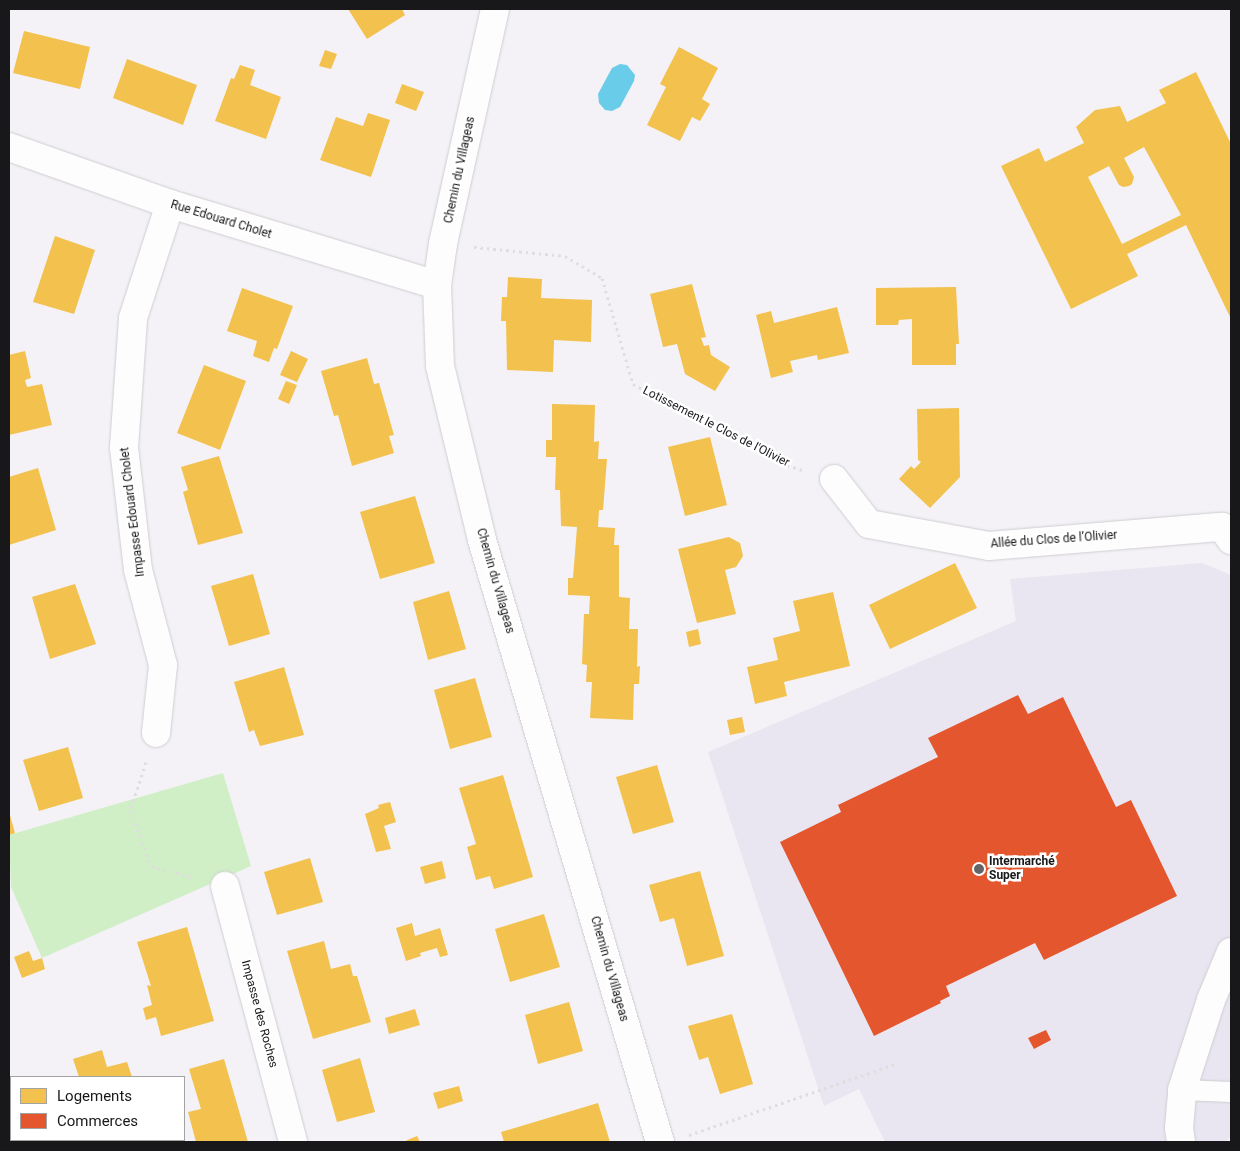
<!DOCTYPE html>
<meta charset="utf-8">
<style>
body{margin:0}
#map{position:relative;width:1240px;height:1151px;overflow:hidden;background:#f4f2f7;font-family:Roboto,sans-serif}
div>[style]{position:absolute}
.built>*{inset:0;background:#eae6f1}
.green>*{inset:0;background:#d0efc6}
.water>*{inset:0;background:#69cce8}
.homes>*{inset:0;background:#f2c14e}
.shops>*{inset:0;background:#e4572e}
.path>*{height:3px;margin-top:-1.5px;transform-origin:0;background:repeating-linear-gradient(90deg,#dededf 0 2.5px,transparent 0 6.5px)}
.roads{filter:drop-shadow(0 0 1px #cecdd0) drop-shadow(0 0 1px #cecdd0)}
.service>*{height:20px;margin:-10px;padding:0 10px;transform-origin:10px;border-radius:10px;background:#fdfdfe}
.minor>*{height:28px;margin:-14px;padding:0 14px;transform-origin:14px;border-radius:14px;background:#fdfdfe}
.tertiary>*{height:28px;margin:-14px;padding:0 14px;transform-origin:14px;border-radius:14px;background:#fdfdfe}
.dots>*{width:14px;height:14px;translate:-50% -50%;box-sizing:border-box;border:2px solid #fff;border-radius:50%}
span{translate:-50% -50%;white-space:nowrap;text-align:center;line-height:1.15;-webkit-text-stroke:5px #fff;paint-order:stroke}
.street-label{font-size:12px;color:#18171a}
.poi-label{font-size:12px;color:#18171a;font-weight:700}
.left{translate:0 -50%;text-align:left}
.frame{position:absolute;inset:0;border:10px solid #18171a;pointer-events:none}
.legend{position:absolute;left:10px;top:1076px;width:175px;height:65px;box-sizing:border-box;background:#fff;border:1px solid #a3a2a3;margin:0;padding:6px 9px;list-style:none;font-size:15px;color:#18171a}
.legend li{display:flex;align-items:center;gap:10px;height:25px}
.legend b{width:25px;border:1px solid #a3a2a3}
</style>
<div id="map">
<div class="built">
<div style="clip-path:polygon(1202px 563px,1231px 575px,1231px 1137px,1225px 1142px,885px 1142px,859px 1089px,824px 1106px,708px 752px,1016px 621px,1010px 579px)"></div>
</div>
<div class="green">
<div style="clip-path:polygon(223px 773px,251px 866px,42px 958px,11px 887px,9px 835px)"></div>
</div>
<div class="water">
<div style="clip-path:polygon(620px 64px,627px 65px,635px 75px,634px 81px,620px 107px,612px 111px,605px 110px,599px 103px,598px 94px,612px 68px)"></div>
</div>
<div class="homes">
<div style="clip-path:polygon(348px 9px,402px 9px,405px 15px,367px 39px)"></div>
<div style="clip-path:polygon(24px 31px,90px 47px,80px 89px,13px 73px)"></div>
<div style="clip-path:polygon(679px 47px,718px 68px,702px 99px,710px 104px,700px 121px,692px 117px,680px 141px,647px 125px,666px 87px,660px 84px)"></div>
<div style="clip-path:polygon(325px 50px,337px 54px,331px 69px,319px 66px)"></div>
<div style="clip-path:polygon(127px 59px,197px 85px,183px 125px,113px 98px)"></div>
<div style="clip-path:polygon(240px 65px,255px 70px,250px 85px,281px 97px,266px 139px,215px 121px,231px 78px,234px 79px)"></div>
<div style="clip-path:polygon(evenodd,1196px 72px,1231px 144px,1231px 319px,1186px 225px,1127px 254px,1138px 276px,1071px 309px,1001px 166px,1039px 148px,1045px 162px,1084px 143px,1076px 127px,1095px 110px,1120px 106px,1127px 122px,1166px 103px,1159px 90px,1196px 72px,1144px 147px,1181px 215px,1122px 244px,1088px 177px,1109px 166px,1119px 185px,1123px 187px,1129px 186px,1132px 184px,1134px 177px,1124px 158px,1144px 147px)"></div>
<div style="clip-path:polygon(402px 84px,424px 92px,416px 111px,395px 103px)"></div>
<div style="clip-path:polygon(368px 113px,390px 120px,371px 177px,320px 160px,336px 117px,363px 126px)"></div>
<div style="clip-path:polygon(55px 236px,95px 250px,74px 314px,33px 302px)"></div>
<div style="clip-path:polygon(508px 277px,542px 279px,541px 298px,592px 300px,591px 342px,554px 340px,553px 372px,507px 370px,506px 321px,501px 321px,502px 297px,507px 297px)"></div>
<div style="clip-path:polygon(692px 284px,706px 337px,701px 338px,704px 346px,709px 345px,711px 355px,730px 367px,715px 391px,685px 374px,677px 344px,663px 347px,650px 294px)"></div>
<div style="clip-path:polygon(956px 287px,959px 344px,956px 344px,956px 365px,912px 365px,912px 319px,899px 320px,898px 325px,876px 325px,876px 288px)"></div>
<div style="clip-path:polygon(242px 288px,293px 306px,277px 349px,274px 348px,269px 362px,253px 356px,257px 341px,227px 331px)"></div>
<div style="clip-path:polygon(837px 307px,849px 353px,818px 360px,817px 355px,790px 361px,793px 372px,771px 378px,756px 315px,771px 311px,774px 323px)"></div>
<div style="clip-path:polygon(25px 351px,31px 378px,25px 380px,27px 387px,42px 384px,52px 425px,9px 435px,9px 355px)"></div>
<div style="clip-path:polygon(291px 351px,308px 359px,297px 382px,280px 375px)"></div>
<div style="clip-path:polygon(367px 358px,374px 384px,379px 383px,386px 407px,394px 435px,389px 436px,394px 453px,352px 466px,338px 415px,334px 416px,321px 371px)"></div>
<div style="clip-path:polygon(204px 365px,246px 381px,220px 450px,177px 433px)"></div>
<div style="clip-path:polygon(286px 381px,297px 385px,289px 404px,278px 399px)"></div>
<div style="clip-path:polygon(552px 404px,595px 405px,594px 442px,599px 441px,598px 459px,607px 459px,603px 510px,599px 510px,598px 527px,615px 528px,614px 545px,619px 545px,619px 597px,630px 598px,629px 629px,638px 629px,637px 667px,640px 666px,639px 684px,634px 684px,633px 720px,590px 718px,592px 682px,586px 682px,587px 665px,582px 664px,584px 614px,589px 614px,590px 596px,568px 595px,568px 578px,573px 578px,577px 527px,561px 526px,560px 490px,555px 490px,556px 457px,546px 457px,546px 440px,552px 440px)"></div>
<div style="clip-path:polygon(959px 408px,960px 477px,930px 508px,899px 479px,911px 466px,914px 469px,921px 462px,918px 460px,917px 409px)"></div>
<div style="clip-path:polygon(710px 437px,727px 505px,685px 516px,668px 447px)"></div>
<div style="clip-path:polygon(219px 456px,243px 533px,198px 545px,183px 492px,188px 490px,181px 467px)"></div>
<div style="clip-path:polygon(38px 468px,56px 530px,9px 545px,9px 477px)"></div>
<div style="clip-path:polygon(415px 496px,435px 563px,380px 579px,360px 512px)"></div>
<div style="clip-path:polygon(729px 537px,740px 543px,743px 556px,736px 567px,725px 570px,736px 614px,697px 623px,678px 549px)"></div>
<div style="clip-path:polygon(955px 563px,977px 608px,890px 649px,869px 605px)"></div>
<div style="clip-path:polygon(253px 574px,270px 634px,229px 646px,211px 586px)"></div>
<div style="clip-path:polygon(75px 584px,96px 644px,50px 659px,32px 597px)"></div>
<div style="clip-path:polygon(449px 591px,466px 649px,428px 660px,413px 602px)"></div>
<div style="clip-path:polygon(833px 592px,850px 666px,784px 682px,787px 696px,755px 704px,747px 667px,778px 660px,773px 638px,800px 631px,793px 601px)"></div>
<div style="clip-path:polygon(698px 629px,701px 644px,689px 647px,686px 632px)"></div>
<div style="clip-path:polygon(284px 667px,304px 735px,260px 746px,254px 730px,249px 732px,234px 682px)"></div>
<div style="clip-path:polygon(475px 678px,492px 737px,450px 749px,434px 690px)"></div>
<div style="clip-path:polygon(742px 717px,745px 732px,730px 735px,727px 720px)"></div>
<div style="clip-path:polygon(68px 747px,83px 798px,39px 811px,23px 760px)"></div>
<div style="clip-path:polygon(657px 765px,674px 822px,633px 834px,616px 777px)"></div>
<div style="clip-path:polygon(503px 775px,533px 877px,494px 889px,490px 876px,476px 880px,467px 847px,476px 844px,459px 788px)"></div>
<div style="clip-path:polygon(390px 802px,396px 822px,384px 826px,391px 849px,376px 852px,365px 814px,379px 808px,378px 805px)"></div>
<div style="clip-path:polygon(9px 812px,15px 833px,9px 835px)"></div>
<div style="clip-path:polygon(310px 858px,323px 902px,277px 915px,264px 872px)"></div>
<div style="clip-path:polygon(442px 861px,446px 878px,425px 884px,420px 867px)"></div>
<div style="clip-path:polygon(700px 871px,724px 956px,687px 966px,674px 918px,660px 922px,649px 885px)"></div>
<div style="clip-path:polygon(544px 914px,560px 967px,510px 982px,495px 929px)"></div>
<div style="clip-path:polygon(412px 923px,415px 936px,440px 928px,448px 955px,440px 957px,437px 948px,420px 953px,421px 956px,406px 961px,396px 928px)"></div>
<div style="clip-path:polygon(187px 927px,214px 1021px,161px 1036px,156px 1017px,146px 1020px,143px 1008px,152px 1005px,147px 985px,151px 986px,137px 942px)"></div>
<div style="clip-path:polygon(324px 941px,331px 969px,350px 964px,353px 976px,357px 976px,371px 1022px,313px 1039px,287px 951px)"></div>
<div style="clip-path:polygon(29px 951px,33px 961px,42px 958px,45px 969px,22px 978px,14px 957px)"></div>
<div style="clip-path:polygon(569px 1002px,583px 1051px,538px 1064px,525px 1015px)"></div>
<div style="clip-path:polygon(415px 1009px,420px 1025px,389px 1034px,385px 1018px)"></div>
<div style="clip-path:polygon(732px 1014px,753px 1084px,720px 1094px,708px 1057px,699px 1060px,688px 1026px)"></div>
<div style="clip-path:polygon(102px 1050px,107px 1067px,127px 1062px,132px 1077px,79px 1077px,73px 1059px)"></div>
<div style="clip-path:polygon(360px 1058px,375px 1112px,337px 1122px,322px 1070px)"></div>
<div style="clip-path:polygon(224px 1059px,248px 1142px,196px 1142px,188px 1112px,201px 1109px,189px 1069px)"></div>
<div style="clip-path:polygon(459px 1086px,463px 1101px,438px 1109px,433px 1093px)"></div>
<div style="clip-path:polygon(598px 1103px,610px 1142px,504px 1142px,501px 1132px)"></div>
<div style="clip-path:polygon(417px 1136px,420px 1142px,403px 1142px)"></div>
</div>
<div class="shops">
<div style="clip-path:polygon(1018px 695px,1028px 714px,1063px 697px,1116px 807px,1131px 800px,1177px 896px,1044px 960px,1035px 943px,946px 986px,950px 996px,940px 1001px,941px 1003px,874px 1036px,780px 842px,841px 812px,838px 805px,938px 757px,928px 738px)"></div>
<div style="clip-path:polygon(1046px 1030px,1051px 1040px,1034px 1049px,1028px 1038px)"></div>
</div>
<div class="path">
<div style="left:474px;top:247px;width:91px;rotate:5.6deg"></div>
<div style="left:565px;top:256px;width:43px;rotate:30.7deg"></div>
<div style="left:602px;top:278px;width:110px;rotate:73.7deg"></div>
<div style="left:633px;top:384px;width:168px;rotate:28.1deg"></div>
<div style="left:781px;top:463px;width:25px;rotate:18deg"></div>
<div style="left:146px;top:762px;width:52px;rotate:108.1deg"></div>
<div style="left:130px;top:811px;width:59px;rotate:69.1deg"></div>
<div style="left:151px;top:866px;width:46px;rotate:15.3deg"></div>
<div style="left:689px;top:1135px;width:218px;rotate:-19deg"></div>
</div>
<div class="roads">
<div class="service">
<div style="left:1182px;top:1090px;width:49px;rotate:2.3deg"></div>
</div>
<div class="minor">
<div style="left:9px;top:147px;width:171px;rotate:19.5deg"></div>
<div style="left:170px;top:204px;width:279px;rotate:16.9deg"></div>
<div style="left:834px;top:479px;width:57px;rotate:52.1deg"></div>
<div style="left:869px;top:524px;width:122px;rotate:10.4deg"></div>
<div style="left:989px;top:546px;width:234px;rotate:-4.7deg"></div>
<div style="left:1222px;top:527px;width:16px;rotate:55deg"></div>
<div style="left:156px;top:733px;width:68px;rotate:-84.1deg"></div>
<div style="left:163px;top:665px;width:98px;rotate:-104.7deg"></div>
<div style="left:138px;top:570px;width:123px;rotate:-96.5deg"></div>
<div style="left:124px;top:448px;width:130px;rotate:-86deg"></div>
<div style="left:133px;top:318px;width:120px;rotate:-72deg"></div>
<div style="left:225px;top:886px;width:265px;rotate:75.1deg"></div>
<div style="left:1181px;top:1142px;width:14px;rotate:-98deg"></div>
<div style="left:1179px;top:1128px;width:38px;rotate:-85deg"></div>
<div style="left:1182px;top:1090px;width:95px;rotate:-72.1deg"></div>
<div style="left:1211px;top:1000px;width:52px;rotate:-67.4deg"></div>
</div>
<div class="tertiary">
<div style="left:495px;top:9px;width:241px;rotate:102.5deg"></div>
<div style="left:443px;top:244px;width:41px;rotate:98.3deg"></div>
<div style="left:437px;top:285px;width:81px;rotate:87.9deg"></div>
<div style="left:440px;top:366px;width:179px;rotate:76.4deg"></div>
<div style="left:482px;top:540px;width:628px;rotate:73.53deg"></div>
</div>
</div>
<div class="dots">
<div style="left:979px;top:869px;background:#656467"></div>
</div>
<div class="street-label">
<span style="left:460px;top:170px;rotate:-78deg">Chemin du Villageas</span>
<span style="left:221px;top:220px;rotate:17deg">Rue Edouard Cholet</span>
<span style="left:716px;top:427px;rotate:27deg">Lotissement le Clos de l'Olivier</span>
<span style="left:133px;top:512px;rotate:-97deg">Impasse Edouard Cholet</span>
<span style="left:1054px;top:540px;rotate:-4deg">Allée du Clos de l’Olivier</span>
<span style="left:495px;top:581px;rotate:74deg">Chemin du Villageas</span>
<span style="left:609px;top:969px;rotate:74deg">Chemin du Villageas</span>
<span style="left:259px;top:1014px;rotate:75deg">Impasse des Roches</span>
</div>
<div class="poi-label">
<span class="left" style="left:989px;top:869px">Intermarché<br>Super</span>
</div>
<div class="frame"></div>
<ul class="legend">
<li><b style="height:14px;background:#f2c14e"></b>Logements</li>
<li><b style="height:14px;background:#e4572e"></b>Commerces</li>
</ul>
</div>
